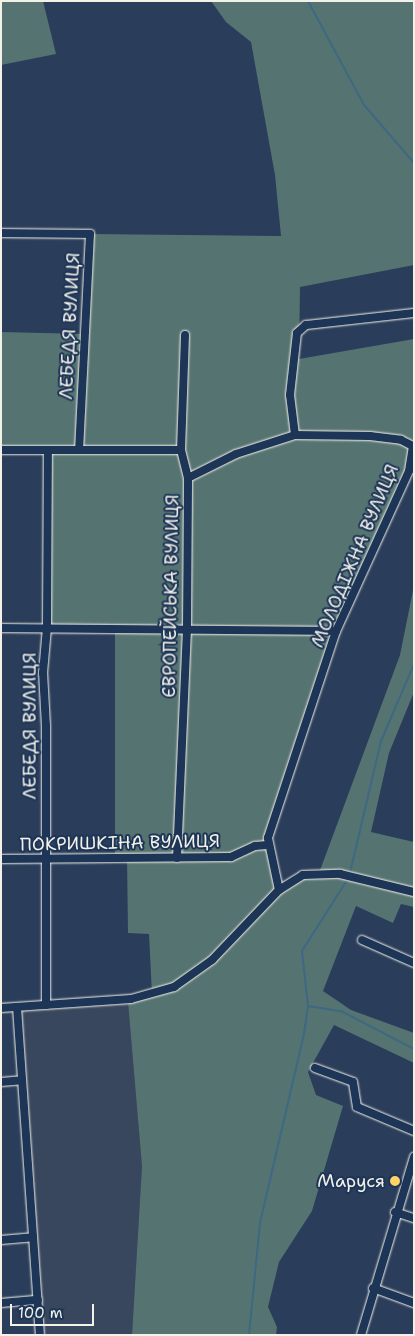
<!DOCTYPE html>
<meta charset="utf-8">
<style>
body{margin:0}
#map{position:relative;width:415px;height:1336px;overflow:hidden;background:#2a3d5a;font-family:"Shantell Sans",sans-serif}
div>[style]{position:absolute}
.built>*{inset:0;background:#39475e}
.green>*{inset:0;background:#557371}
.stream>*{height:2px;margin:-1px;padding:0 1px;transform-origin:1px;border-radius:1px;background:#3d6983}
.roads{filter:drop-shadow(0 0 1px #f4f1e8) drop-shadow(0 0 1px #f4f1e8)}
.minor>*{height:8px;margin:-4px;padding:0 4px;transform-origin:4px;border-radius:4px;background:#1d3557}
.dots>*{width:14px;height:14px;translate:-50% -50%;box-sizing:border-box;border:2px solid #1d3557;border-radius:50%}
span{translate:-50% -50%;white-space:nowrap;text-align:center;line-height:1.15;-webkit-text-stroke:4px #1d3557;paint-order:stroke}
.street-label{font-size:18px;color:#f4f1e8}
.poi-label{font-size:18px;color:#f4f1e8}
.right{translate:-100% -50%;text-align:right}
.frame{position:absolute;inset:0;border:2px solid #f4f1e8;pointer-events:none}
.scale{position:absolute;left:10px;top:1304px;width:84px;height:22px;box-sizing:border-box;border:2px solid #f4f1e8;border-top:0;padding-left:6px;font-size:15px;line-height:18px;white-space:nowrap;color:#f4f1e8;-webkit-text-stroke:4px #1d3557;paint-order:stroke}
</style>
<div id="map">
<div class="built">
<div style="clip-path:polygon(128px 1002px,142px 1166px,132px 1335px,43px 1335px,21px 1010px)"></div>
</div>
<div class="green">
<div style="clip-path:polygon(1px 1px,43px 1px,56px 54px,1px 65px)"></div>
<div style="clip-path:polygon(211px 1px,414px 1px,414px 265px,300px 287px,299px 359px,414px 339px,414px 445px,409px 471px,336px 631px,268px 838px,279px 889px,291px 880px,319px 873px,400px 655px,414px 585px,414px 692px,389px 753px,371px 832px,414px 842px,414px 907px,401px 904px,393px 923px,356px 906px,323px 991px,351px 1010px,414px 1033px,414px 1063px,334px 1025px,308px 1072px,316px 1095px,343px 1106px,312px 1211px,279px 1262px,268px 1307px,277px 1327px,276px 1335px,132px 1335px,142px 1166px,128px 1002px,161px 994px,152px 995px,149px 934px,128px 933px,127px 859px,115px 859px,115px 627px,47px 627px,48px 450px,1px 450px,1px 332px,85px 334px,90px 234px,281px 236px,275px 175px,251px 42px,226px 22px)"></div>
</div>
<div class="stream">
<div style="left:308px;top:1px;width:118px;rotate:61.7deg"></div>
<div style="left:364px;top:105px;width:77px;rotate:49.2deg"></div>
<div style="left:350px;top:873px;width:136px;rotate:-76.8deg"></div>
<div style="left:381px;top:741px;width:84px;rotate:-66.8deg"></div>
<div style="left:308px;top:1006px;width:33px;rotate:9deg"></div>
<div style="left:341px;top:1011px;width:82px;rotate:27.5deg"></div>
<div style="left:249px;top:1335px;width:113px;rotate:-84.4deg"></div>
<div style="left:260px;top:1223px;width:194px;rotate:-76.9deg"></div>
<div style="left:304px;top:1034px;width:28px;rotate:-82deg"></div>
<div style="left:308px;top:1006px;width:55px;rotate:-96.2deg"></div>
<div style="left:302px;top:951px;width:88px;rotate:-57.6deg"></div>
</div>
<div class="roads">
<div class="minor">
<div style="left:1px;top:233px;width:89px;rotate:0.6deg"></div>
<div style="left:90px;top:234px;width:216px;rotate:92.9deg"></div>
<div style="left:295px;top:435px;width:40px;rotate:-97.1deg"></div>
<div style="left:290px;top:395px;width:62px;rotate:-83.6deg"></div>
<div style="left:297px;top:333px;width:12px;rotate:-42deg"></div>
<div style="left:306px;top:325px;width:109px;rotate:-6.3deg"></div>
<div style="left:1px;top:450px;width:180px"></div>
<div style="left:188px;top:478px;width:54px;rotate:-26.6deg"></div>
<div style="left:236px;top:454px;width:62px;rotate:-17.9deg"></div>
<div style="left:295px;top:435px;width:75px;rotate:0.8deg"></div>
<div style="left:370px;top:436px;width:31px;rotate:7deg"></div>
<div style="left:401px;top:440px;width:13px;rotate:27deg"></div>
<div style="left:413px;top:446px;width:25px;rotate:99deg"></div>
<div style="left:409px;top:471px;width:176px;rotate:114.5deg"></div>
<div style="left:336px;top:631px;width:218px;rotate:108.2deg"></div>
<div style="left:268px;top:838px;width:53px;rotate:78.1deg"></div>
<div style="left:1px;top:628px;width:335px;rotate:0.5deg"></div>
<div style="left:177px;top:858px;width:230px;rotate:-87.5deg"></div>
<div style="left:187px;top:628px;width:150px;rotate:-89.6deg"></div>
<div style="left:188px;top:478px;width:29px;rotate:-104deg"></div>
<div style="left:181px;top:450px;width:115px;rotate:-88deg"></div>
<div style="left:1px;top:859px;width:230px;rotate:-0.5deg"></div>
<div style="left:231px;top:857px;width:26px;rotate:-25deg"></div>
<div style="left:255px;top:846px;width:12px;rotate:-5deg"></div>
<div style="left:362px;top:940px;width:57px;rotate:23.9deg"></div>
<div style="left:46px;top:1005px;width:279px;rotate:-90deg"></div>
<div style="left:46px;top:726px;width:53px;rotate:-93.2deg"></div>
<div style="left:43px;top:673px;width:46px;rotate:-85deg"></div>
<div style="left:47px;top:627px;width:177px;rotate:-89.7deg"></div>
<div style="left:17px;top:1007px;width:329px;rotate:86deg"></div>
<div style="left:1px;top:1008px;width:130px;rotate:-4deg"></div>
<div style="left:131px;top:999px;width:45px;rotate:-15.6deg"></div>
<div style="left:174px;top:987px;width:47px;rotate:-35.4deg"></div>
<div style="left:212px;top:960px;width:97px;rotate:-46.3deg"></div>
<div style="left:279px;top:890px;width:28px;rotate:-32deg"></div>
<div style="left:303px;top:875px;width:37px;rotate:-2deg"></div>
<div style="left:340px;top:874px;width:76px;rotate:13.7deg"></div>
<div style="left:315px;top:1068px;width:40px;rotate:20.2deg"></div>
<div style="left:353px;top:1082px;width:25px;rotate:81deg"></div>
<div style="left:357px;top:1107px;width:62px;rotate:22.8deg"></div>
<div style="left:1px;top:1082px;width:21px;rotate:-5deg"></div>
<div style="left:395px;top:1212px;width:20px;rotate:18deg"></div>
<div style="left:1px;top:1240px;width:32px;rotate:-5deg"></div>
<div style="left:373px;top:1288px;width:44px;rotate:20.1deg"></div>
<div style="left:1px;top:1303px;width:37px;rotate:-5deg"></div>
<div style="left:361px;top:1335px;width:186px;rotate:-73.4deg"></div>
</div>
</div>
<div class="dots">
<div style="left:395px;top:1181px;background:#ffd166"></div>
</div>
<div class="street-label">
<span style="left:70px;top:326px;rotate:-87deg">ЛЕБЕДЯ ВУЛИЦЯ</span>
<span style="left:355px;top:556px;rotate:-67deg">МОЛОДІЖНА ВУЛИЦЯ</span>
<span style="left:171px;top:596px;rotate:-89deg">ЄВРОПЕЙСЬКА ВУЛИЦЯ</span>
<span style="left:30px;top:726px;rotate:-90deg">ЛЕБЕДЯ ВУЛИЦЯ</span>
<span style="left:120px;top:843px;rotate:-1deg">ПОКРИШКІНА ВУЛИЦЯ</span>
</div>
<div class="poi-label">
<span class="right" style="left:385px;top:1181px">Маруся</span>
</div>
<div class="frame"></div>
<div class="scale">100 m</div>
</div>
